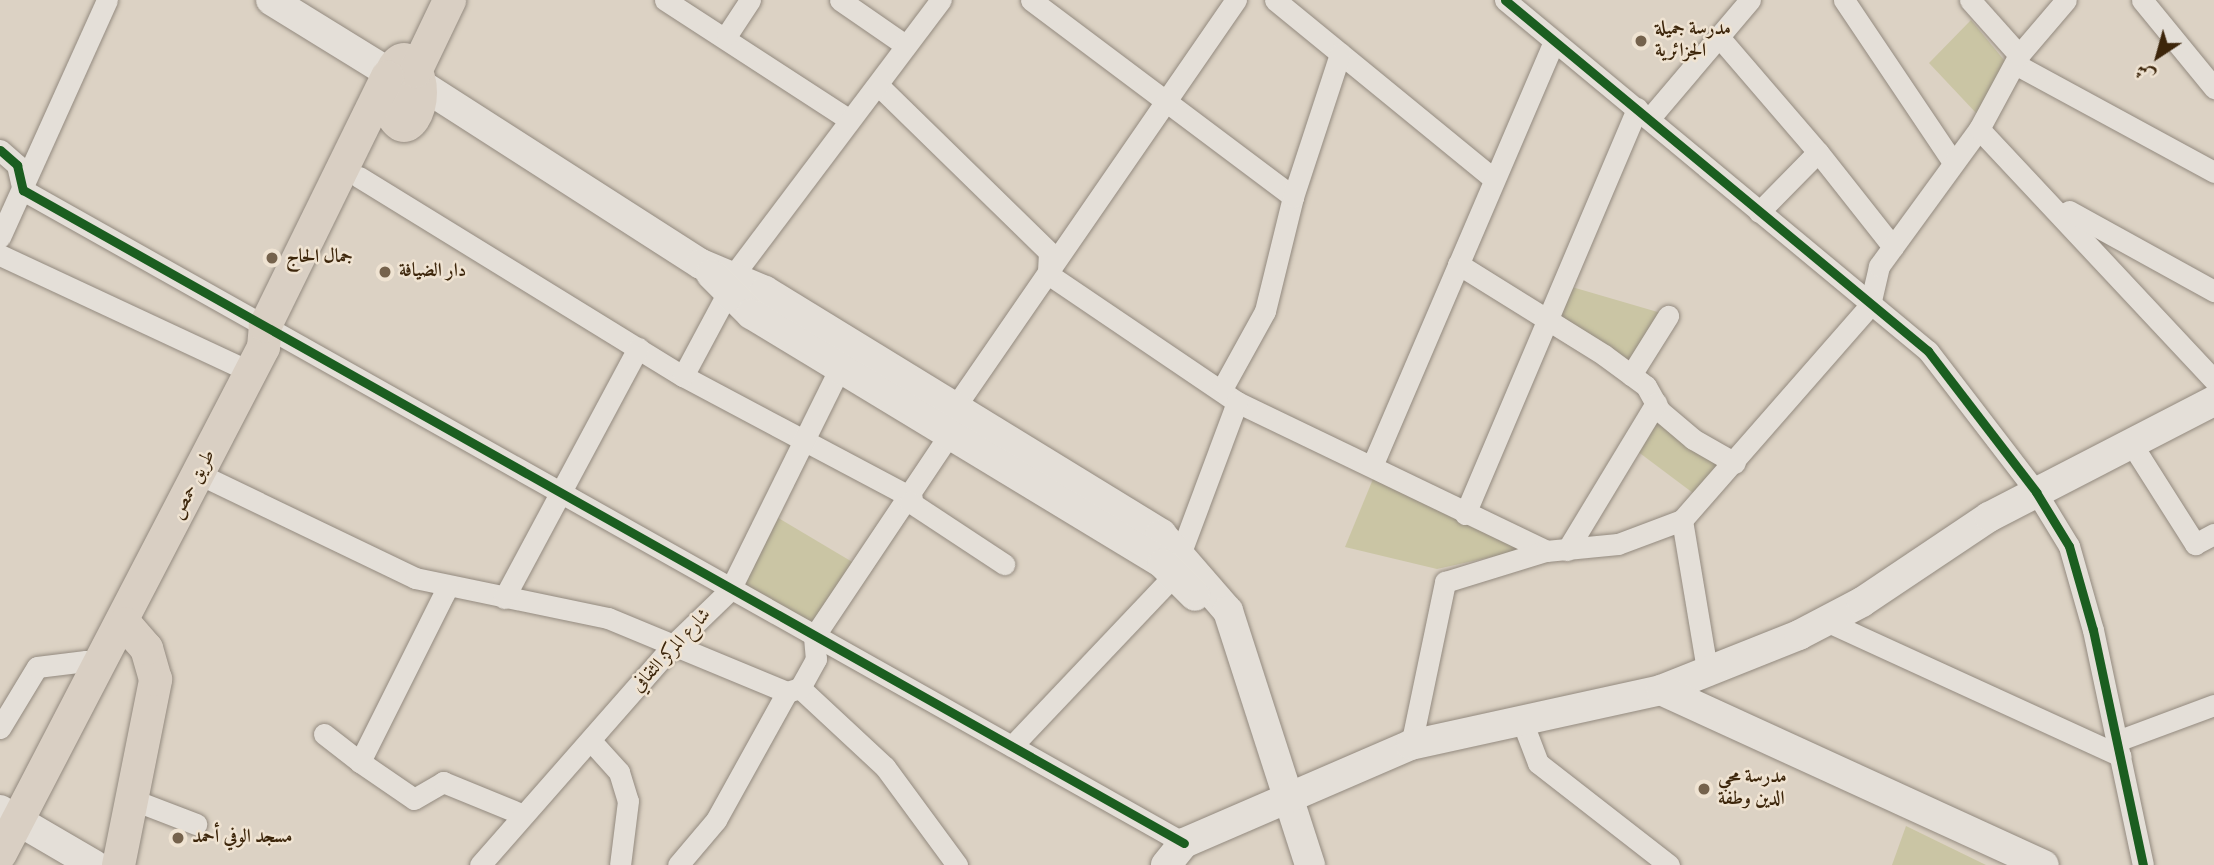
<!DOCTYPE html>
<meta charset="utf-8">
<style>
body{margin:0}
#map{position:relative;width:2214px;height:865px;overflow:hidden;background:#dcd2c4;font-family:"IM FELL English",Amiri,serif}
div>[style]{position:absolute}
.green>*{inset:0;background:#cac5a4}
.roads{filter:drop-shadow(0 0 2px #938a7f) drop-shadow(0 0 2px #938a7f)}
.street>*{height:21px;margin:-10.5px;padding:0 10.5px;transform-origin:10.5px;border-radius:10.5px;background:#e4dfd8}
.secondary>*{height:30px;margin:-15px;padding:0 15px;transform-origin:15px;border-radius:15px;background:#e4dfd8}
.primary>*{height:33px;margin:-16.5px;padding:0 16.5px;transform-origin:16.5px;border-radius:16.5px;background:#d9cfc3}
.primary>.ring{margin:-16.5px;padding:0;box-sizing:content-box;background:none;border:33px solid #d9cfc3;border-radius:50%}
.cycleway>*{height:9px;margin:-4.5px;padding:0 4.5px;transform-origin:4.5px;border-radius:4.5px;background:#1b5e20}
.dots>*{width:19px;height:19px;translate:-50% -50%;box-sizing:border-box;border:4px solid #efe3d2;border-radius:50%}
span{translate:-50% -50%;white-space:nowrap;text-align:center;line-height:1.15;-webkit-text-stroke:5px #efe3d2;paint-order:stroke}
.poi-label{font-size:19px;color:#3d260b;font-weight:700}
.left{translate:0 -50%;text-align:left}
.street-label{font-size:19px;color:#3d260b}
.north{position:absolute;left:2123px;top:21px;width:70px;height:70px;-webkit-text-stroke:5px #efe3d2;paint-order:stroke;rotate:216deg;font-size:19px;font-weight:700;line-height:28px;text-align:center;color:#3d260b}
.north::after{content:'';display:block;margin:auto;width:24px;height:32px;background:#3d260b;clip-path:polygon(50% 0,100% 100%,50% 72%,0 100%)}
</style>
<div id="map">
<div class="green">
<div style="clip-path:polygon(1971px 20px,2009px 66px,1977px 114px,1929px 63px)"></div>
<div style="clip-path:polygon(1572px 287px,1661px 313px,1628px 363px,1561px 317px)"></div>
<div style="clip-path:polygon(1659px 416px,1721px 467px,1693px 493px,1637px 451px)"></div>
<div style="clip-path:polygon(1373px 479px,1523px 550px,1437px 569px,1345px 547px)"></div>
<div style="clip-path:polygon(775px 516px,854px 563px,812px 633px,733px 585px)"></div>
<div style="clip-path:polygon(1906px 826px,1986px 865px,1892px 865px)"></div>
</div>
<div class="roads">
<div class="street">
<div style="left:665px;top:0;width:218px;rotate:33deg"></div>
<div style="left:840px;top:0;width:79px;rotate:34.7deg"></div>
<div style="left:1031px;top:0;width:328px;rotate:36.9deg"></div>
<div style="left:1275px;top:0;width:283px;rotate:39.3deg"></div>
<div style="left:1505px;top:0;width:550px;rotate:39.69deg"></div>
<div style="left:1928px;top:351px;width:178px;rotate:52.5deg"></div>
<div style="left:2036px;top:492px;width:63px;rotate:58.6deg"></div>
<div style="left:2069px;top:546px;width:87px;rotate:74.1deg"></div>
<div style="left:2093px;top:630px;width:240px;rotate:78deg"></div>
<div style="left:1844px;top:0;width:195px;rotate:56.1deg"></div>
<div style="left:1970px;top:0;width:74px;rotate:48.3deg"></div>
<div style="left:2142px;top:0;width:114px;rotate:50.7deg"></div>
<div style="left:727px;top:35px;width:42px;rotate:-56.7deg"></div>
<div style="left:1719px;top:37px;width:152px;rotate:49.3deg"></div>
<div style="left:2017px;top:65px;width:224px;rotate:28.5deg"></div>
<div style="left:878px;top:85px;width:239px;rotate:44.3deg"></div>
<div style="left:1049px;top:252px;width:22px;rotate:93deg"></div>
<div style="left:1048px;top:274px;width:228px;rotate:34.1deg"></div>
<div style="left:1237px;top:402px;width:343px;rotate:25.7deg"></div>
<div style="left:1649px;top:119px;width:156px;rotate:-49.7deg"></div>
<div style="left:1979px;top:129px;width:344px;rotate:46.9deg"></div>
<div style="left:0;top:150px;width:23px;rotate:41deg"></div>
<div style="left:17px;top:165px;width:26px;rotate:77deg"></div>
<div style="left:23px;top:190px;width:1332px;rotate:29.36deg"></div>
<div style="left:359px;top:177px;width:380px;rotate:31.6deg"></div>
<div style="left:683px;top:376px;width:259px;rotate:28deg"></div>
<div style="left:2069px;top:211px;width:166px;rotate:28.9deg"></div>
<div style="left:1759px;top:212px;width:84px;rotate:-45.5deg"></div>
<div style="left:1818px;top:152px;width:121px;rotate:51.7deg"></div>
<div style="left:0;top:237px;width:260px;rotate:-65.7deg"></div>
<div style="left:0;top:255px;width:277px;rotate:25deg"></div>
<div style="left:1458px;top:264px;width:172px;rotate:31.9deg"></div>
<div style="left:1604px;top:355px;width:52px;rotate:36.4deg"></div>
<div style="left:1646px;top:386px;width:29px;rotate:61deg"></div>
<div style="left:1660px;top:411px;width:43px;rotate:40.3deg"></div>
<div style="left:1693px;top:439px;width:48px;rotate:29.7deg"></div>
<div style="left:732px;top:277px;width:347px;rotate:-53deg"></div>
<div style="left:1631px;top:375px;width:70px;rotate:-57.9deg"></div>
<div style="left:683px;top:376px;width:95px;rotate:-61.8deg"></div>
<div style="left:1222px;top:389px;width:89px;rotate:-61.1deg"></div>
<div style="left:1265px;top:311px;width:117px;rotate:-76.2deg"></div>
<div style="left:1293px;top:197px;width:151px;rotate:-71.8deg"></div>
<div style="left:955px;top:407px;width:495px;rotate:-55.4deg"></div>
<div style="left:949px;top:435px;width:243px;rotate:123.8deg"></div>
<div style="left:814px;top:637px;width:22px;rotate:85deg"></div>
<div style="left:816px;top:659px;width:33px;rotate:119deg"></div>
<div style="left:800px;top:688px;width:116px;rotate:42.9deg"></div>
<div style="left:885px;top:767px;width:122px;rotate:53.7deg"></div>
<div style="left:2131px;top:443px;width:120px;rotate:57.6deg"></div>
<div style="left:2195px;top:544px;width:21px;rotate:-28deg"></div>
<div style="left:1372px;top:466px;width:462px;rotate:-66.8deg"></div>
<div style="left:199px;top:474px;width:240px;rotate:25.7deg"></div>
<div style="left:415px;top:578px;width:197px;rotate:11.7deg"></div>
<div style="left:608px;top:618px;width:194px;rotate:22.5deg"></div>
<div style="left:787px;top:692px;width:14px;rotate:-17deg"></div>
<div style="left:910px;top:502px;width:113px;rotate:33.4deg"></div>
<div style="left:1465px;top:514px;width:441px;rotate:-67deg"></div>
<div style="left:1682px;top:520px;width:157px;rotate:80.5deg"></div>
<div style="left:1567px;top:550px;width:172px;rotate:-58.8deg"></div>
<div style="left:1181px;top:552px;width:160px;rotate:-69.5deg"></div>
<div style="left:448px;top:586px;width:197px;rotate:116.6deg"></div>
<div style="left:360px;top:762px;width:65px;rotate:34.4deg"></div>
<div style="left:414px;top:799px;width:34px;rotate:-30deg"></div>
<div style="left:443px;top:782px;width:84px;rotate:22.3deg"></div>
<div style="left:504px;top:598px;width:284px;rotate:-61.8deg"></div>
<div style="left:1826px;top:621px;width:324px;rotate:24.6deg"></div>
<div style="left:1522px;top:721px;width:45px;rotate:69.1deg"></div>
<div style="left:1538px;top:763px;width:166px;rotate:37.9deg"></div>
<div style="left:0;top:728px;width:71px;rotate:-58.8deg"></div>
<div style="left:37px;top:667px;width:49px;rotate:-7deg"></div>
<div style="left:86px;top:661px;width:17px;rotate:25deg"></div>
<div style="left:324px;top:734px;width:46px;rotate:37.9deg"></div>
<div style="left:591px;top:741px;width:42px;rotate:47.9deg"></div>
<div style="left:619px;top:772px;width:30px;rotate:73deg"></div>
<div style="left:628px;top:801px;width:64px;rotate:97.1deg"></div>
<div style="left:2117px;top:741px;width:103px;rotate:-20.4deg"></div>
<div style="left:1411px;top:745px;width:167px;rotate:-78.2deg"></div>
<div style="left:1445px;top:582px;width:106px;rotate:-17.1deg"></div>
<div style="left:1546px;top:551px;width:72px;rotate:-5.6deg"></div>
<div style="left:1618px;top:544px;width:68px;rotate:-20.6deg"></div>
<div style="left:1682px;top:520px;width:286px;rotate:-48.8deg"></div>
<div style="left:1870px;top:305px;width:40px;rotate:-77deg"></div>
<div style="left:1879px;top:266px;width:170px;rotate:-53.9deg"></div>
<div style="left:1979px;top:129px;width:84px;rotate:-61.6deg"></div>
<div style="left:2019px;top:55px;width:72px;rotate:-49.5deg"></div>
<div style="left:1012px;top:746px;width:237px;rotate:-46.5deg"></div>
<div style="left:131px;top:799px;width:70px;rotate:21deg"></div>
<div style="left:480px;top:865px;width:294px;rotate:-48.7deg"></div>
<div style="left:674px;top:644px;width:78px;rotate:-44deg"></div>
<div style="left:730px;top:590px;width:246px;rotate:-63.7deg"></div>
<div style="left:678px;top:865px;width:59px;rotate:-49.8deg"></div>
<div style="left:716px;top:820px;width:146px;rotate:-61deg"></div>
</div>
<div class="secondary">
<div style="left:271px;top:0;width:135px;rotate:31.7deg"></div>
<div style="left:414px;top:80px;width:341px;rotate:32.7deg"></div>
<div style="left:701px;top:264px;width:69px;rotate:22.9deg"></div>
<div style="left:765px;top:291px;width:465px;rotate:31.5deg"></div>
<div style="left:1161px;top:534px;width:102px;rotate:49deg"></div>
<div style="left:1228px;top:611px;width:267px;rotate:72.1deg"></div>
<div style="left:711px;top:274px;width:57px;rotate:45deg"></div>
<div style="left:751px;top:314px;width:482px;rotate:31.2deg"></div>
<div style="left:1163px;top:564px;width:45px;rotate:45deg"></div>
<div style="left:1661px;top:690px;width:149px;rotate:-21.7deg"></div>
<div style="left:1799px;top:635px;width:71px;rotate:-27.6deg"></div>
<div style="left:1862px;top:602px;width:153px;rotate:-33.8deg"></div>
<div style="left:1989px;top:517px;width:253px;rotate:-27.3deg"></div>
<div style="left:0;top:810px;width:109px;rotate:30.3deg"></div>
<div style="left:1166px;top:865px;width:28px;rotate:-51deg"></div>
<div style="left:1184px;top:843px;width:247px;rotate:-23.4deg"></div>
<div style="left:1411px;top:745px;width:256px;rotate:-12.4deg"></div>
<div style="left:1661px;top:690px;width:421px;rotate:24.6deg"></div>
</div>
<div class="primary">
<div class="ring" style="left:387px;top:59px;width:-5px;height:-5px"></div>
<div style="left:415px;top:71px;width:79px;rotate:-64.4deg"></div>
<div style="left:0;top:853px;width:570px;rotate:-62.54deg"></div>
<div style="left:263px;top:347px;width:22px;rotate:-85deg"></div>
<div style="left:265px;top:325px;width:277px;rotate:-63.9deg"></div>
<div style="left:118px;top:865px;width:190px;rotate:-78.7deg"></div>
<div style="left:155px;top:679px;width:32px;rotate:-106deg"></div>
<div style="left:146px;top:648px;width:33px;rotate:-131deg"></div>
</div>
</div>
<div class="cycleway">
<div style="left:1505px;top:0;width:550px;rotate:39.69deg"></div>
<div style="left:1928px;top:351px;width:178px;rotate:52.5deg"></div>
<div style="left:2036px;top:492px;width:63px;rotate:58.6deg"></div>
<div style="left:2069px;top:546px;width:87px;rotate:74.1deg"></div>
<div style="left:2093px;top:630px;width:240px;rotate:78deg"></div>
<div style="left:0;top:150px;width:23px;rotate:41deg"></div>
<div style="left:17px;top:165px;width:26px;rotate:77deg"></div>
<div style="left:23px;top:190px;width:1332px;rotate:29.36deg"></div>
</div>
<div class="dots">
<div style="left:1641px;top:41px;background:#75624c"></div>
<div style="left:272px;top:258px;background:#75624c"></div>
<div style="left:385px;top:272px;background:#75624c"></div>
<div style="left:1704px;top:789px;background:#75624c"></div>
<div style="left:178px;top:838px;background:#75624c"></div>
</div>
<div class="poi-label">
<span class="left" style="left:1655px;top:41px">مدرسة جميلة<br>الجزائرية</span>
<span class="left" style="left:286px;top:258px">جمال الحاج</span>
<span class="left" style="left:399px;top:272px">دار الضيافة</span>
<span class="left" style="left:1718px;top:789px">مدرسة محي<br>الدين وطفة</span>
<span class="left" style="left:192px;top:838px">مسجد الوفي أحمد</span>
</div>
<div class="street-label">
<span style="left:194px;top:485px;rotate:-63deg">طريق حمص</span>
<span style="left:672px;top:651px;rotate:-47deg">شارع المركز الثقافي</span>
</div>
<div class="north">ش</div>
</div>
